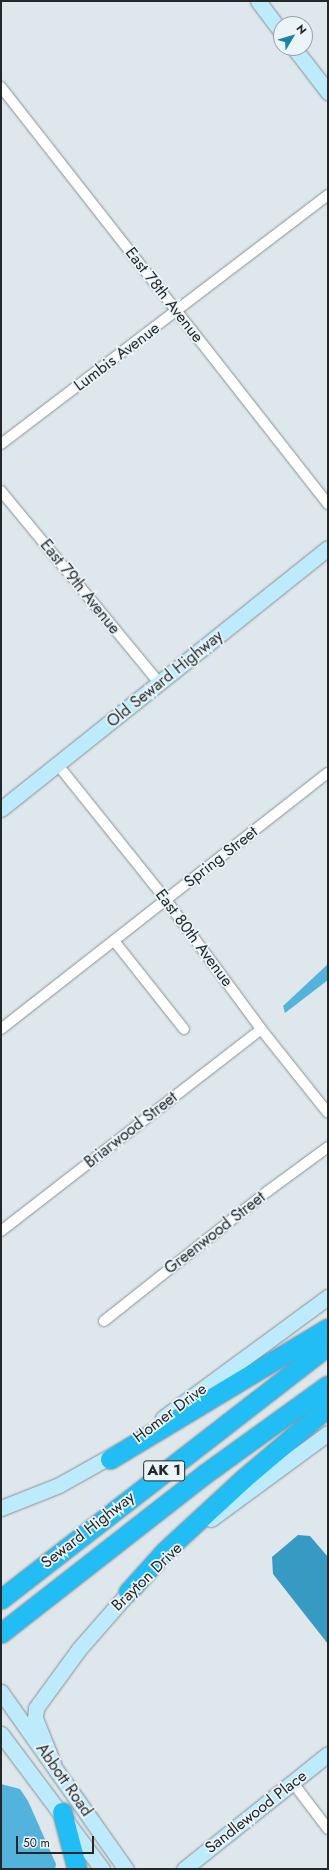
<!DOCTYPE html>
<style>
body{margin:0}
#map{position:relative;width:329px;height:1870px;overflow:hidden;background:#dee7ec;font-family:Jost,sans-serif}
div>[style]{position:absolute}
.forest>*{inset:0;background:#54b3dd}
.water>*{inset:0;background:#379ac3}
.roads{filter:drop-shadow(0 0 1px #889095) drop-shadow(0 0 1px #889095)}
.street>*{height:10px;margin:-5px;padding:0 5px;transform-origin:5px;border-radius:5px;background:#fff}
.secondary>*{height:15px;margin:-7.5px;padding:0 7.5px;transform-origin:7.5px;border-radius:7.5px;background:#bdebfc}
.highway>*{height:19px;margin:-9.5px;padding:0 9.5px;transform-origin:9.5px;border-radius:9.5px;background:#23bdf5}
span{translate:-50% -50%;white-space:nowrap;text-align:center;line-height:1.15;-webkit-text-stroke:3.5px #ebf5f9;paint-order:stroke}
.shield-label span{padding:1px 3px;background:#ebf5f9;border:1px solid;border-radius:3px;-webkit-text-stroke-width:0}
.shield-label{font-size:15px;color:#242829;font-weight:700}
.street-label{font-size:16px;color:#242829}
.frame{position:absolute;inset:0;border:2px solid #242829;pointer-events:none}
.north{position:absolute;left:273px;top:16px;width:40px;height:40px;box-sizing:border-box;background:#ebf5f9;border:1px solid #9ba3a6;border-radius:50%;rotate:52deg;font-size:11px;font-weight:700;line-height:16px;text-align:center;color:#242829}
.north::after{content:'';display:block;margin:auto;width:14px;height:18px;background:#1883ac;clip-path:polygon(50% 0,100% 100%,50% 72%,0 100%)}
.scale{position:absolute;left:16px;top:1836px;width:78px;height:18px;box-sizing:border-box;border:2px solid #242829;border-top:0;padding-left:5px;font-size:12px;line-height:14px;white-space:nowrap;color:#242829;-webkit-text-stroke:3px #ebf5f9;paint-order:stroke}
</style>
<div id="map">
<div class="forest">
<div style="clip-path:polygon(328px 964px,328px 980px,285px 1013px,283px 1006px)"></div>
<div style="clip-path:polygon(1px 1784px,20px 1789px,28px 1801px,56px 1864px,55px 1869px,1px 1869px)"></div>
</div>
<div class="water">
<div style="clip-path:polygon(298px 1535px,310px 1536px,328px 1557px,328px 1644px,273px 1574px,272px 1557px)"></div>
</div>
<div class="roads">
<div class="street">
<div style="left:1px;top:87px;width:530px;rotate:51.9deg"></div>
<div style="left:1px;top:444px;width:411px;rotate:-37.3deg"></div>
<div style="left:1px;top:491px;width:249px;rotate:50.5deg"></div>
<div style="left:58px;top:765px;width:173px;rotate:51.3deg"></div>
<div style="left:166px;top:900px;width:160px;rotate:53.6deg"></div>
<div style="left:261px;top:1029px;width:107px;rotate:51.4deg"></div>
<div style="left:115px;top:942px;width:111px;rotate:51.6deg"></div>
<div style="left:1px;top:1029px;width:415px;rotate:-38.1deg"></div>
<div style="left:1px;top:1231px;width:329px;rotate:-37.8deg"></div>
<div style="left:104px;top:1321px;width:209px;rotate:-38.4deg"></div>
<div style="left:268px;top:1191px;width:74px;rotate:-36.3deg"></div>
<div style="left:293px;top:1783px;width:58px;rotate:52.7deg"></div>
</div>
<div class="secondary">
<div style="left:258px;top:1px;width:38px;rotate:53deg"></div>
<div style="left:294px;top:48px;width:56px;rotate:52.3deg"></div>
<div style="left:1px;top:809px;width:418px;rotate:-38.6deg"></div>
<div style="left:163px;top:1418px;width:205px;rotate:-36.3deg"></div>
<div style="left:1px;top:1508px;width:62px;rotate:-21.6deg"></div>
<div style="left:59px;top:1485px;width:68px;rotate:-29.2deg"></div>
<div style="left:211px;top:1519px;width:145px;rotate:-36.3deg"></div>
<div style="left:1px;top:1692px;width:217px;rotate:54.8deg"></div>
<div style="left:1px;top:1734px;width:169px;rotate:53.2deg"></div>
<div style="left:53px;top:1763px;width:48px;rotate:-111.8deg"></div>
<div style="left:35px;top:1718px;width:10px;rotate:-84deg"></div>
<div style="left:36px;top:1708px;width:73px;rotate:-53.9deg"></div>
<div style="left:79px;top:1649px;width:85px;rotate:-48.8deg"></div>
<div style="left:184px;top:1869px;width:184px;rotate:-38.6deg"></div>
</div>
<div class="highway">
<div style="left:110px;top:1459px;width:254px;rotate:-31deg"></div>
<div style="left:128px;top:1592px;width:55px;rotate:-47.9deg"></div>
<div style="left:165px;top:1551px;width:108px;rotate:-42.7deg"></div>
<div style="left:244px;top:1478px;width:110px;rotate:-40.2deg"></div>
<div style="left:1px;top:1599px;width:414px;rotate:-37.8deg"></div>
<div style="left:1px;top:1633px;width:260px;rotate:-38deg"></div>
<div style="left:206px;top:1473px;width:150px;rotate:-35.8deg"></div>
<div style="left:62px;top:1812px;width:59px;rotate:75.3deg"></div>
</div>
</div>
<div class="shield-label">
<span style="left:164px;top:1471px">AK 1</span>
</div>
<div class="street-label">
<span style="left:164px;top:295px;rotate:52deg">East 78th Avenue</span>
<span style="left:117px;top:357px;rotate:-37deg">Lumbis Avenue</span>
<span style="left:80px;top:587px;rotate:51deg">East 79th Avenue</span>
<span style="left:165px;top:679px;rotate:-39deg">Old Seward Highway</span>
<span style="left:221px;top:857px;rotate:-38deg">Spring Street</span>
<span style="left:194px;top:938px;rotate:53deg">East 80th Avenue</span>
<span style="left:131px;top:1130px;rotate:-38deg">Briarwood Street</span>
<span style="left:215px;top:1233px;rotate:-38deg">Greenwood Street</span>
<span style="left:170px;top:1413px;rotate:-37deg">Homer Drive</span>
<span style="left:88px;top:1530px;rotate:-38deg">Seward Highway</span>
<span style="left:147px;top:1577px;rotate:-44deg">Brayton Drive</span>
<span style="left:64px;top:1780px;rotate:55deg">Abbott Road</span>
<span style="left:256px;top:1812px;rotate:-38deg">Sandlewood Place</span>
</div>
<div class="frame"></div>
<div class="north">N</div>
<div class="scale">50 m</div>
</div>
